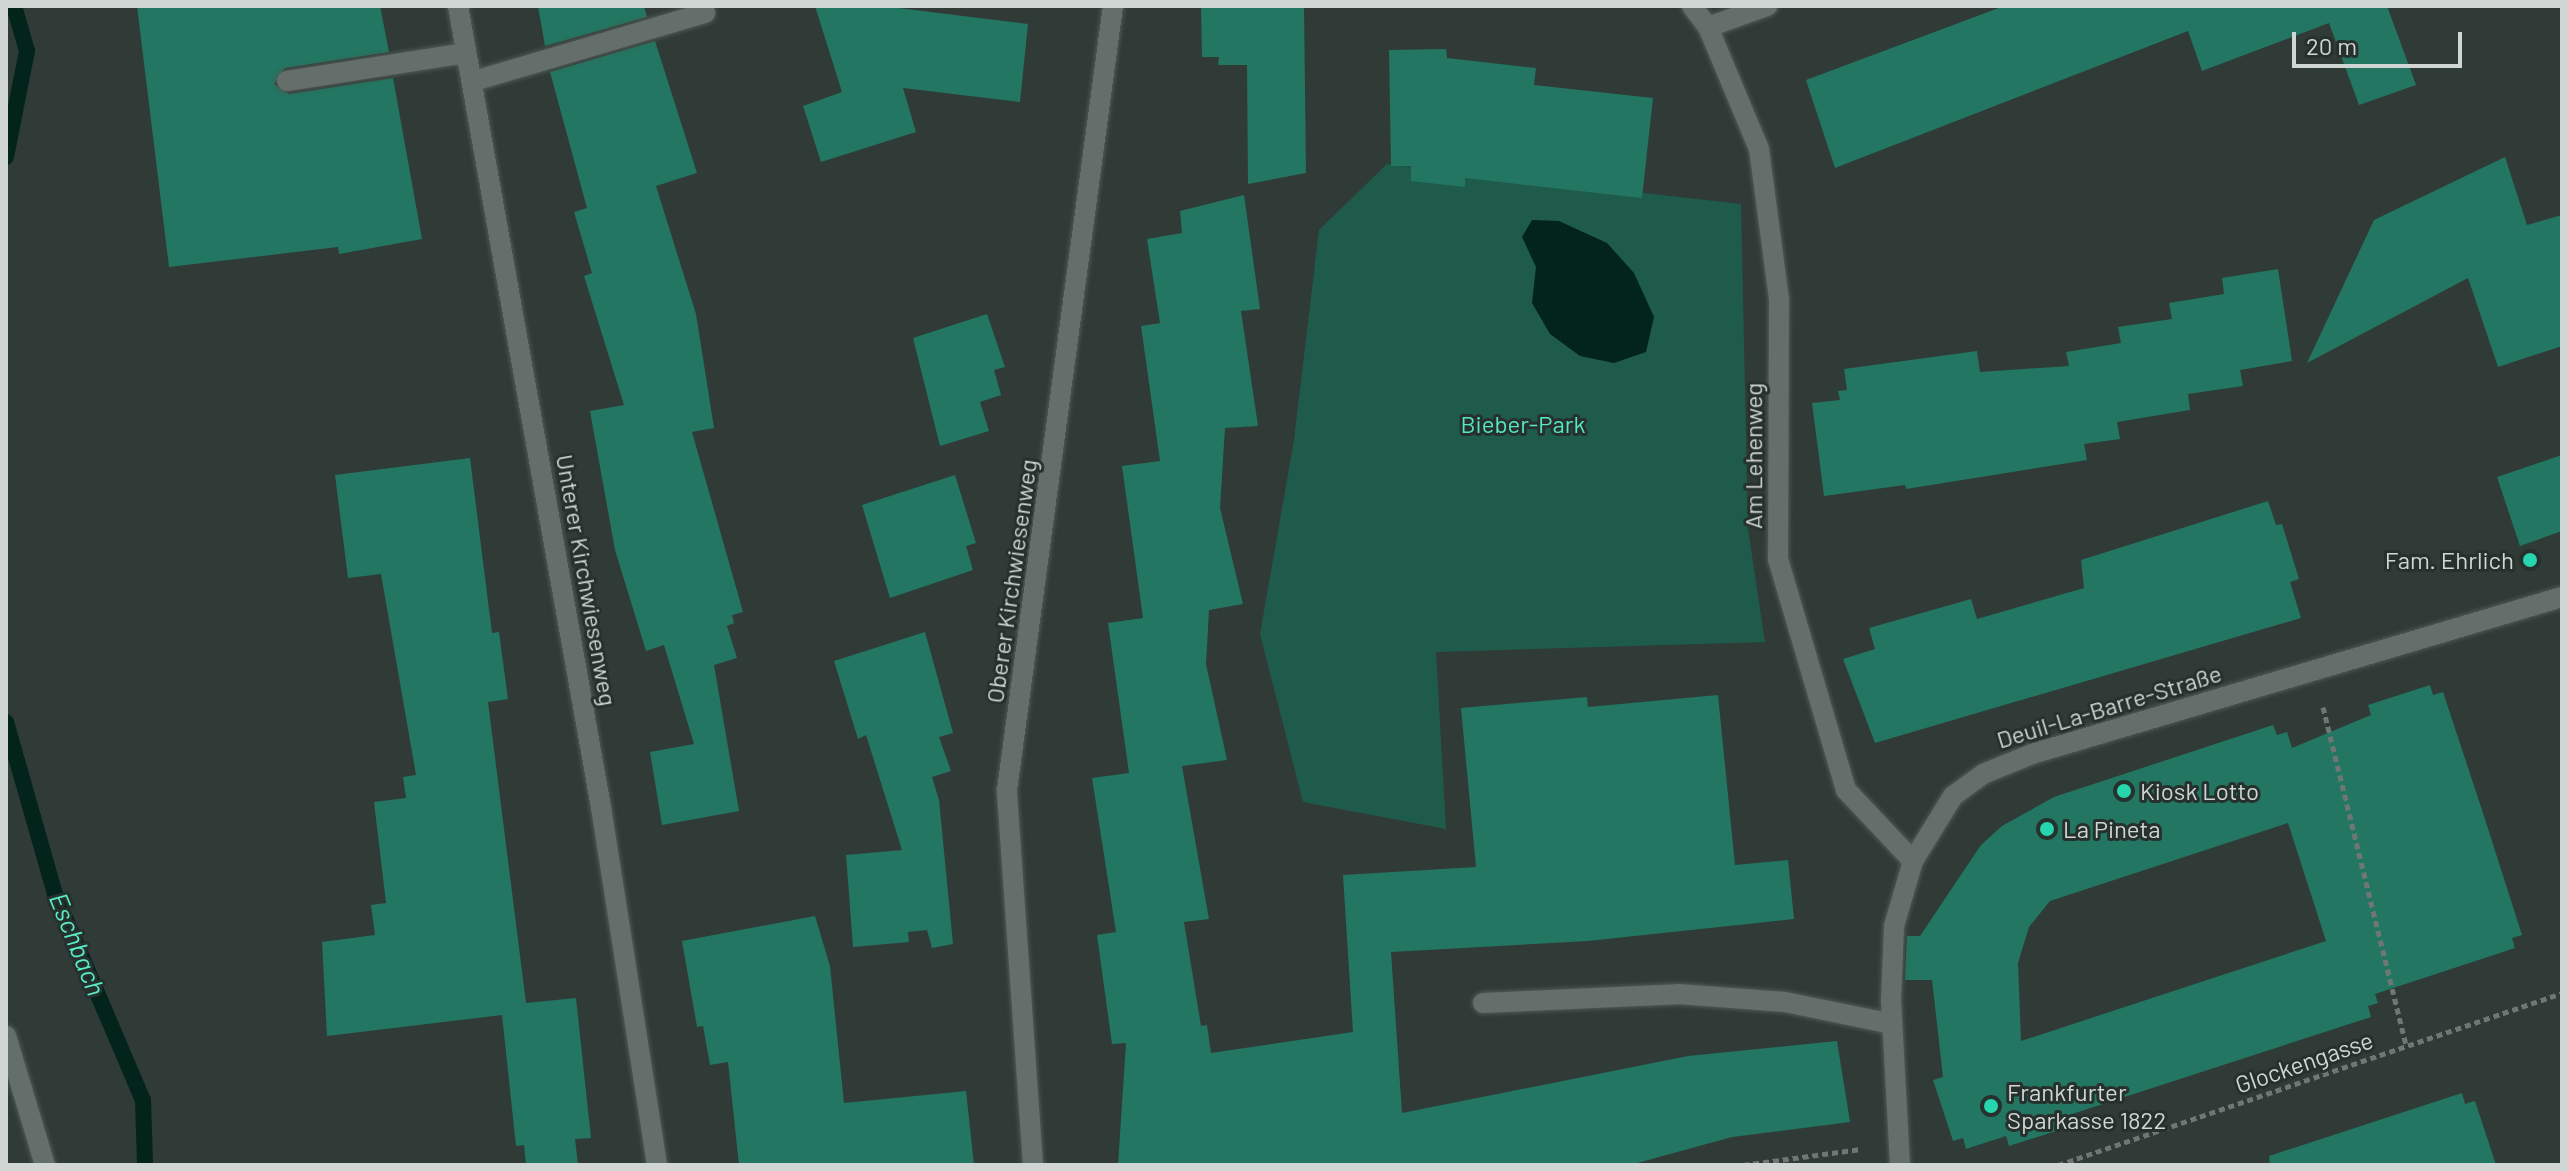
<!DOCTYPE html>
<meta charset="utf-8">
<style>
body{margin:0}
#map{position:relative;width:2568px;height:1171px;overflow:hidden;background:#303b37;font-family:Barlow,sans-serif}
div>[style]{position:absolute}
.green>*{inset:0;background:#1f5b4b}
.water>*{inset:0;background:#02241b}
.stream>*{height:16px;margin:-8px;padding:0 8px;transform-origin:8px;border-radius:8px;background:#02241b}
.building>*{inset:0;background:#237661}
.path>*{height:5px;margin-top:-2.5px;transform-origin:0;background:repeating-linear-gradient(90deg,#6e7774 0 6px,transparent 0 10px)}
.roads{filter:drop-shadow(0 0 2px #4f5855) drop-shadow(0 0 2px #4f5855)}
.minor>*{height:20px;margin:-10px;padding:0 10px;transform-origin:10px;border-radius:10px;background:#646f6b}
.dots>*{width:22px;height:22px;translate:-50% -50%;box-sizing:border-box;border:4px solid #26302d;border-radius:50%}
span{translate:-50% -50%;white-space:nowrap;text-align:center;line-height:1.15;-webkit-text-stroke:6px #26302d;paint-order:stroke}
.park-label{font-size:24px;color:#54e7c1}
.street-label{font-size:24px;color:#d0d6d4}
.poi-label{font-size:24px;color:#d0d6d4}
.right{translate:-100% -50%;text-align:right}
.left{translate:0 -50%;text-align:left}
.water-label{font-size:26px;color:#59ecc5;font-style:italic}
.frame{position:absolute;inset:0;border:8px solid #d0d6d4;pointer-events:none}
.scale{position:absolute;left:2292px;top:32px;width:170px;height:36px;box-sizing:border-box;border:4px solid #d0d6d4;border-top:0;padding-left:10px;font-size:24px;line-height:28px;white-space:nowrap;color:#d0d6d4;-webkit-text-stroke:6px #26302d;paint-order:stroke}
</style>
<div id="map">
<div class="green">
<div style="clip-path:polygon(1387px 164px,1741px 204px,1748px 529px,1765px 642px,1436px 652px,1446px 829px,1303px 802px,1260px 634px,1294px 440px,1319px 230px)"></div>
</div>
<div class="water">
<div style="clip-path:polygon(1532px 220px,1559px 221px,1607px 243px,1634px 273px,1654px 317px,1646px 352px,1614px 363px,1580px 356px,1550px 334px,1532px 303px,1536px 267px,1522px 237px)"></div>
</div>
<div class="stream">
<div style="left:6px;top:157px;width:108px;rotate:-78.8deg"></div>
<div style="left:27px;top:51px;width:47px;rotate:-106.1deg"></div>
<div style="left:6px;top:722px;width:179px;rotate:74.1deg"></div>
<div style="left:55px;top:894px;width:224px;rotate:66.9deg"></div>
<div style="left:143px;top:1100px;width:65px;rotate:88.2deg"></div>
</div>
<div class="building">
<div style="clip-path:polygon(137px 6px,380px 6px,389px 52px,285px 68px,274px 84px,289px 94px,393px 78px,422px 239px,339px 254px,338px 247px,169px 267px)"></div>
<div style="clip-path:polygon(538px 6px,644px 6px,647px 17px,545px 46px)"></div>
<div style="clip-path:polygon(815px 6px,882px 6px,1028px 24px,1020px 102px,903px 88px,916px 132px,821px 162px,803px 106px,842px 92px)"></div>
<div style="clip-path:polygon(1201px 6px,1304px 6px,1306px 173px,1248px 184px,1247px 65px,1218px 65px,1219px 57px,1202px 57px)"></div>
<div style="clip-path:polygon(2004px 6px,2387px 6px,2416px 85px,2359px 105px,2329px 23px,2202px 71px,2188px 31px,1835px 168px,1806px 80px)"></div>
<div style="clip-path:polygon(655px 41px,697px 173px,656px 186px,696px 314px,714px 428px,692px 432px,743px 612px,732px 615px,734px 623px,727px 626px,737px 658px,714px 665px,739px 811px,662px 825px,650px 752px,694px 744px,664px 645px,646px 651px,615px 550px,590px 411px,624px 405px,584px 276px,592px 273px,574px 212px,587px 208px,550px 72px)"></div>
<div style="clip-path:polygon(1446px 49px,1447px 58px,1536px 68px,1534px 85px,1653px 98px,1642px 198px,1465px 178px,1465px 187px,1411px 181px,1411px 166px,1391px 166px,1389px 50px)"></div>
<div style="clip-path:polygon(2505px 157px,2527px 225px,2562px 215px,2562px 346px,2498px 367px,2468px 278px,2307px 363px,2374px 220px)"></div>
<div style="clip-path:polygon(1244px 195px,1260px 309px,1241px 311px,1258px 426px,1225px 428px,1220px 508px,1243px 604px,1209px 610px,1206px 664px,1227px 760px,1182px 766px,1209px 919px,1184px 922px,1201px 1026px,1207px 1025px,1211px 1053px,1353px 1032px,1343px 875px,1476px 867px,1461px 708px,1587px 697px,1588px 707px,1718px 695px,1735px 865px,1788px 860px,1794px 919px,1588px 941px,1391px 952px,1402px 1113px,1688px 1056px,1837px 1041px,1850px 1122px,1732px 1137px,1630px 1165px,1118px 1165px,1126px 1043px,1112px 1044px,1097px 935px,1116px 932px,1092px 778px,1129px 773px,1108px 623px,1143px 618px,1122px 466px,1160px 461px,1141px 326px,1160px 323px,1147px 239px,1182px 233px,1180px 211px)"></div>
<div style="clip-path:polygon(2278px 269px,2292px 361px,2240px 370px,2243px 386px,2188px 394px,2190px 410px,2117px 422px,2120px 439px,2084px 444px,2087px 460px,1906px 489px,1905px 485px,1824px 496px,1812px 403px,1840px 400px,1838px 391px,1847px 390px,1844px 369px,1977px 351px,1980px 372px,2069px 366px,2066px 352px,2121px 343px,2118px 327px,2172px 319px,2169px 303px,2224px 294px,2222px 278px)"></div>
<div style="clip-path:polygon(987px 314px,1005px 367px,994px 370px,1001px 395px,980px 402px,989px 431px,940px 446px,913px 338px)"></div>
<div style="clip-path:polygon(2562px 455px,2562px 531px,2520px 546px,2497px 477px)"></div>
<div style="clip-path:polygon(470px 458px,492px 633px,499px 632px,508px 699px,488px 702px,526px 1003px,576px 998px,591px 1138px,575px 1139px,578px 1165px,526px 1165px,524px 1145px,516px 1146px,502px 1015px,327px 1036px,322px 942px,375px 935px,371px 905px,386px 903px,374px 802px,406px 798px,403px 777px,416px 775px,381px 574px,348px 578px,335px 475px)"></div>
<div style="clip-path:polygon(955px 475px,976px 543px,966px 546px,973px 570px,890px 598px,862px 505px)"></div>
<div style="clip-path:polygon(2268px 501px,2276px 525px,2282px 524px,2299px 579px,2290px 582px,2301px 618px,1875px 743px,1843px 659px,1875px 649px,1869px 628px,1971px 599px,1977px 619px,2084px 588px,2081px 560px)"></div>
<div style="clip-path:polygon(925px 632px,953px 733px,939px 737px,951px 771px,932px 777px,939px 800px,953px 944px,932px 948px,927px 930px,908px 932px,909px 942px,853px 947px,846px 855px,902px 850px,866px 735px,858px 739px,834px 661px)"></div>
<div style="clip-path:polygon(evenodd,2430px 685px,2433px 695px,2443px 692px,2483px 813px,2522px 935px,2512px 938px,2515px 948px,2375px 994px,2378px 1003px,2368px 1006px,2371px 1017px,2069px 1115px,2072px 1126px,2009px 1146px,2006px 1136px,1966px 1149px,1963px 1138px,1953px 1141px,1933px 1080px,1943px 1077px,1932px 980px,1905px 980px,1907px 936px,1920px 936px,1981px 845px,2002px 826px,2054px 797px,2273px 725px,2277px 735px,2287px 732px,2292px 748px,2371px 715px,2368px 705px,2430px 685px,2288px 823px,2326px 941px,2021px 1041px,2018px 963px,2029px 927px,2050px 901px,2288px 823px)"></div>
<div style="clip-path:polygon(815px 916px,830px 966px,844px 1103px,966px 1091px,974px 1165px,739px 1165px,728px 1062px,710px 1065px,703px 1026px,697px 1027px,682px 941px)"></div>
<div style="clip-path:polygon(2462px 1093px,2465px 1104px,2475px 1101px,2496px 1165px,2270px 1165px,2269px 1156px)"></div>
</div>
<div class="path">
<div style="left:2323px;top:707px;width:349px;rotate:76.2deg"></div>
<div style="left:1743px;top:1165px;width:119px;rotate:-7.7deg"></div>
<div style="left:2058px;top:1165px;width:533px;rotate:-18.84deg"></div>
</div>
<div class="roads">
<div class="minor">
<div style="left:458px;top:6px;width:814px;rotate:79.88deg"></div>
<div style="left:601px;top:807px;width:362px;rotate:81.1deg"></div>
<div style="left:1692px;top:6px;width:26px;rotate:53deg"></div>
<div style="left:1708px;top:27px;width:132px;rotate:67.3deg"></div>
<div style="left:1759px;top:149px;width:150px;rotate:82.4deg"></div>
<div style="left:1779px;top:298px;width:261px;rotate:90.2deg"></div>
<div style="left:1778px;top:559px;width:241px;rotate:73.6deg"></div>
<div style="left:1846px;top:790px;width:98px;rotate:46.7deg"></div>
<div style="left:1708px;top:27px;width:63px;rotate:-19.6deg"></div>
<div style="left:287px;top:81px;width:181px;rotate:-8.9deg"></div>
<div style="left:474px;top:81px;width:241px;rotate:-16.4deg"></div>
<div style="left:1483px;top:1003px;width:195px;rotate:-2.6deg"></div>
<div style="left:1678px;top:994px;width:107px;rotate:4.3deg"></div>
<div style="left:1785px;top:1002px;width:109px;rotate:11.6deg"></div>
<div style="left:6px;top:1036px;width:135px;rotate:73.2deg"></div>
<div style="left:1033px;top:1165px;width:376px;rotate:-94deg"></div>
<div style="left:1007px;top:790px;width:791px;rotate:-82.3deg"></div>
<div style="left:1900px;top:1165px;width:164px;rotate:-93.1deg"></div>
<div style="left:1891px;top:1001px;width:75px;rotate:-87.7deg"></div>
<div style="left:1894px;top:926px;width:68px;rotate:-73.7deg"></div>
<div style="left:1913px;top:861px;width:76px;rotate:-58.4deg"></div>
<div style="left:1953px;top:796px;width:37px;rotate:-36deg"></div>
<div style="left:1983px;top:774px;width:53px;rotate:-22.2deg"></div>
<div style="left:2032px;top:754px;width:553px;rotate:-16.5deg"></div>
</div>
</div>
<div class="dots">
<div style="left:2530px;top:560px;background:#26d5ae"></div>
<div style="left:2124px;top:791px;background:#26d5ae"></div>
<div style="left:2047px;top:829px;background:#26d5ae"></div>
<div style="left:1991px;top:1106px;background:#26d5ae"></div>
</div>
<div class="park-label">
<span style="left:1523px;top:424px">Bieber-Park</span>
</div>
<div class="street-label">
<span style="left:1753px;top:456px;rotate:-90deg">Am Lehenweg</span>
<span style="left:587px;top:580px;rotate:80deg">Unterer Kirchwiesenweg</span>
<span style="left:1011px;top:581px;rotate:-82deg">Oberer Kirchwiesenweg</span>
<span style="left:2109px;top:706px;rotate:-17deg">Deuil-La-Barre-Straße</span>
<span style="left:2304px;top:1062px;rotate:-19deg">Glockengasse</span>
</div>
<div class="poi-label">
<span class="right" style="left:2514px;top:560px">Fam. Ehrlich</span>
<span class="left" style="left:2140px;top:791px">Kiosk Lotto</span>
<span class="left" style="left:2063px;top:829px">La Pineta</span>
<span class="left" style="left:2007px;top:1106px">Frankfurter<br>Sparkasse 1822</span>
</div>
<div class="water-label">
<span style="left:78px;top:944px;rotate:68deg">Eschbach</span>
</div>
<div class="frame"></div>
<div class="scale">20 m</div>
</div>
